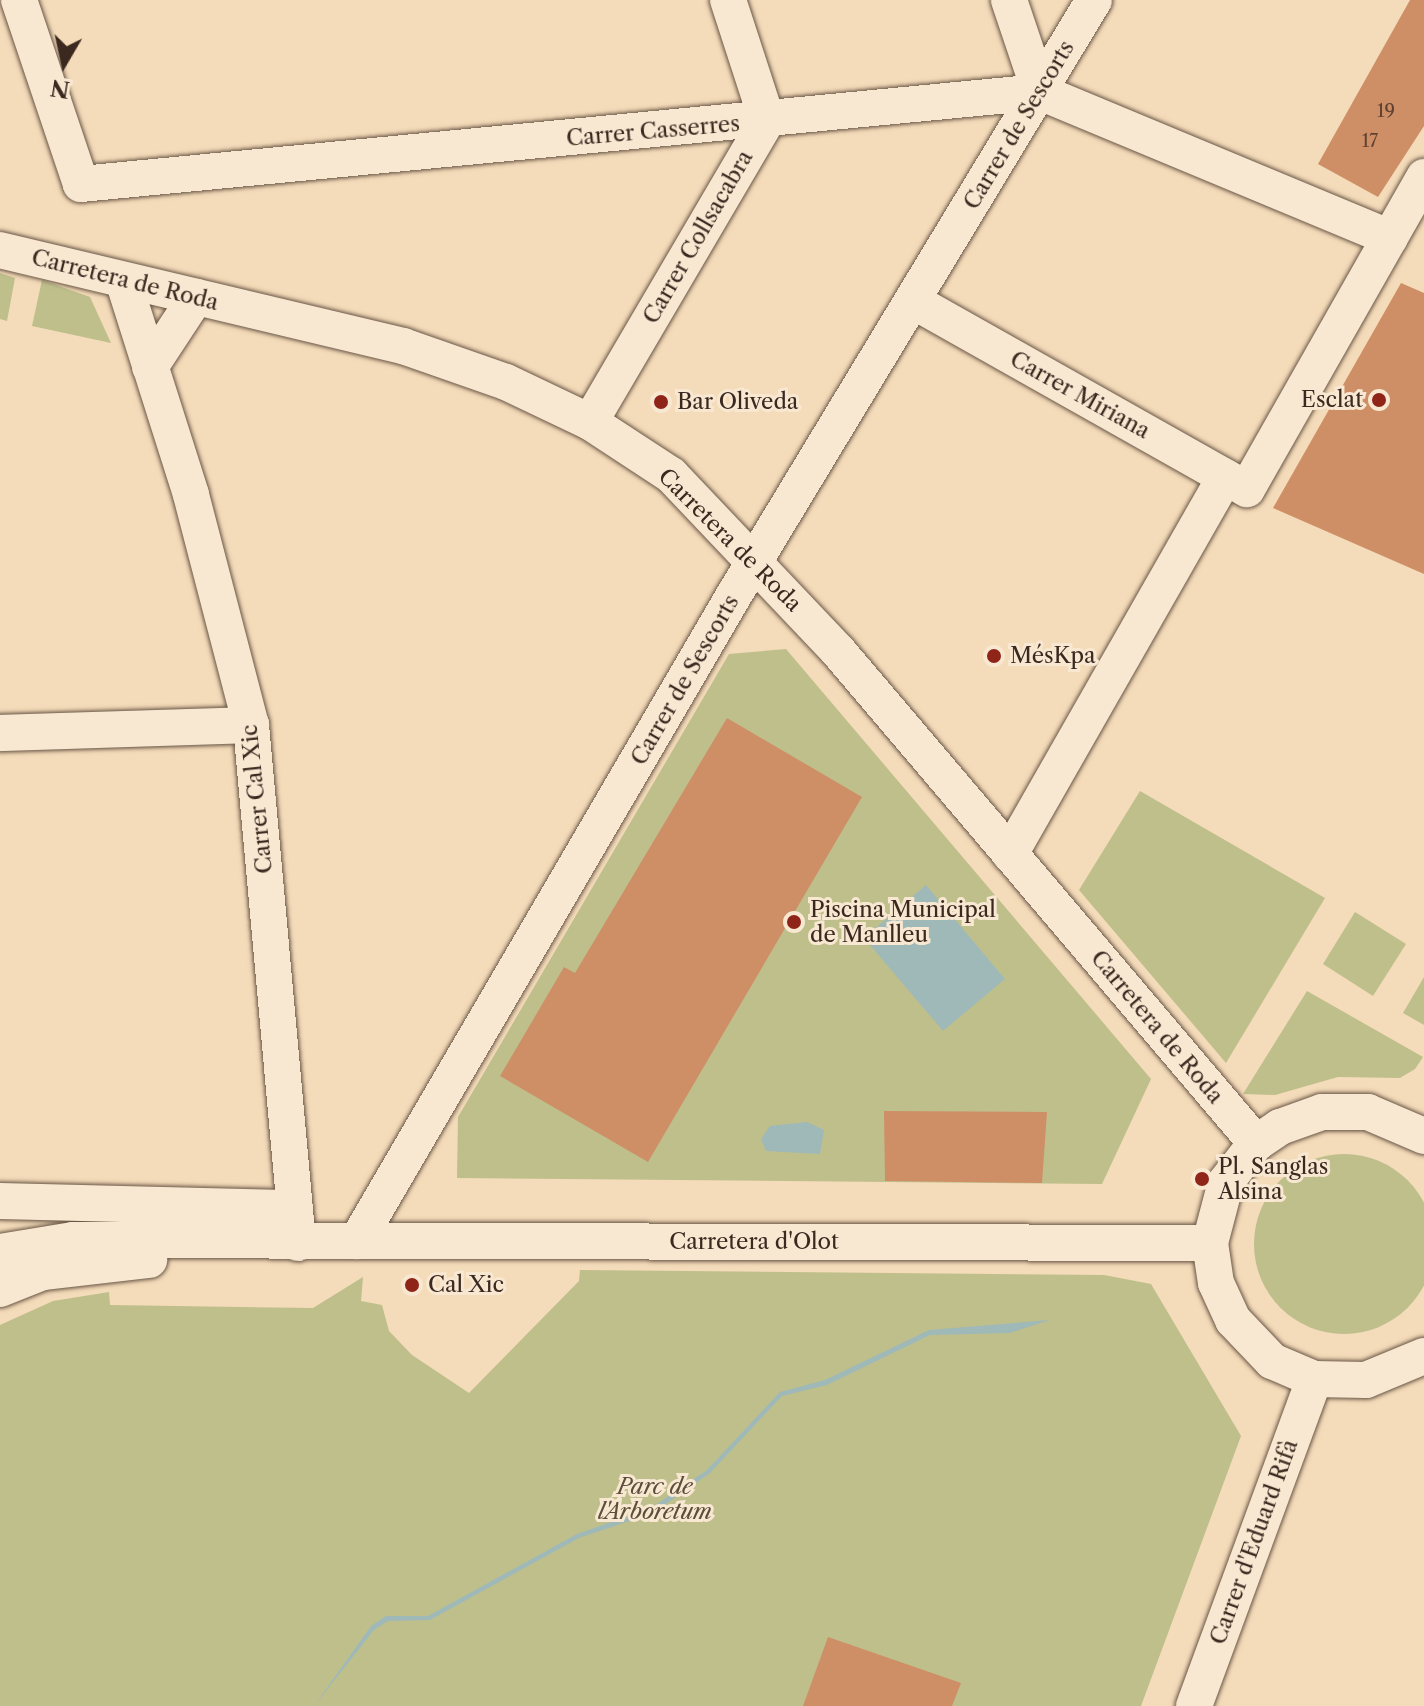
<!DOCTYPE html>
<meta charset="utf-8">
<style>
body{margin:0}
#map{position:relative;width:1424px;height:1706px;overflow:hidden;background:#f4dbb9;font-family:"Libre Caslon Text",serif}
div>[style]{position:absolute}
.green>*{inset:0;background:#bfbf8c}
.round{border-radius:50%}
.water>*{inset:0;background:#9eb9b8}
.building>*{inset:0;background:#ce8f67}
.roads{filter:drop-shadow(0 0 2px #695646) drop-shadow(0 0 2px #695646)}
.minor>*{height:36px;margin:-18px;padding:0 18px;transform-origin:18px;border-radius:18px;background:#f8e8d2}
.dots>*{width:22px;height:22px;translate:-50% -50%;box-sizing:border-box;border:4px solid #f8e8d2;border-radius:50%}
span{translate:-50% -50%;white-space:nowrap;text-align:center;line-height:1.15;-webkit-text-stroke:6px #f8e8d2;paint-order:stroke}
.number-label{font-size:18px;color:#604232}
.number-label span{-webkit-text-stroke-width:0}
.street-label{font-size:22px;color:#3b2920}
.poi-label{font-size:22px;color:#3b2920}
.right{translate:-100% -50%;text-align:right}
.left{translate:0 -50%;text-align:left}
.park-label{font-size:22px;color:#5c4e3b;font-style:italic}
.north{position:absolute;left:24px;top:24px;width:80px;height:80px;-webkit-text-stroke:6px #f8e8d2;paint-order:stroke;rotate:189deg;font-size:22px;font-weight:700;line-height:32px;text-align:center;color:#3b2920}
.north::after{content:'';display:block;margin:auto;width:28px;height:36px;background:#3b2920;clip-path:polygon(50% 0,100% 100%,50% 72%,0 100%)}
</style>
<div id="map">
<div class="green">
<div style="clip-path:polygon(0 273px,15px 278px,7px 321px,0 319px)"></div>
<div style="clip-path:polygon(42px 280px,90px 297px,111px 343px,32px 326px)"></div>
<div style="clip-path:polygon(786px 649px,1151px 1079px,1102px 1184px,457px 1178px,458px 1117px,729px 654px)"></div>
<div style="clip-path:polygon(1140px 791px,1325px 898px,1226px 1063px,1079px 890px)"></div>
<div style="clip-path:polygon(1355px 912px,1406px 944px,1373px 996px,1323px 964px)"></div>
<div style="clip-path:polygon(1424px 977px,1424px 1025px,1403px 1013px)"></div>
<div style="clip-path:polygon(1307px 991px,1423px 1057px,1415px 1069px,1400px 1078px,1338px 1077px,1275px 1095px,1243px 1094px)"></div>
<div class="round" style="left:1254px;top:1154px;width:180px;height:180px"></div>
<div style="clip-path:polygon(580px 1270px,1104px 1275px,1151px 1284px,1241px 1436px,1141px 1706px,0 1706px,0 1325px,53px 1301px,109px 1292px,110px 1305px,313px 1308px,363px 1277px,361px 1301px,382px 1305px,389px 1331px,412px 1355px,469px 1393px,579px 1281px)"></div>
</div>
<div class="water">
<div style="clip-path:polygon(926px 885px,1005px 979px,943px 1031px,864px 938px)"></div>
<div style="clip-path:polygon(807px 1122px,824px 1130px,820px 1154px,766px 1151px,761px 1139px,770px 1126px)"></div>
<div style="clip-path:polygon(1050px 1320px,1010px 1333px,930px 1335px,827px 1385px,782px 1396px,710px 1473px,653px 1513px,579px 1538px,430px 1620px,388px 1621px,374px 1630px,314px 1706px,371px 1626px,386px 1616px,428px 1616px,577px 1534px,651px 1508px,707px 1470px,780px 1392px,825px 1380px,929px 1330px)"></div>
</div>
<div class="building">
<div style="clip-path:polygon(1410px 0,1424px 0,1424px 126px,1378px 197px,1318px 164px)"></div>
<div style="clip-path:polygon(1401px 283px,1424px 293px,1424px 574px,1273px 508px)"></div>
<div style="clip-path:polygon(727px 718px,862px 797px,648px 1162px,500px 1076px,564px 967px,575px 973px)"></div>
<div style="clip-path:polygon(884px 1111px,1047px 1112px,1042px 1183px,885px 1181px)"></div>
<div style="clip-path:polygon(828px 1637px,961px 1683px,952px 1706px,803px 1706px)"></div>
</div>
<div class="roads">
<div class="minor">
<div style="left:19px;top:0;width:194px;rotate:71.4deg"></div>
<div style="left:81px;top:184px;width:963px;rotate:-5.48deg"></div>
<div style="left:1040px;top:92px;width:379px;rotate:22.6deg"></div>
<div style="left:1009px;top:0;width:97px;rotate:71.4deg"></div>
<div style="left:0;top:250px;width:414px;rotate:13.4deg"></div>
<div style="left:403px;top:346px;width:109px;rotate:19.3deg"></div>
<div style="left:506px;top:382px;width:93px;rotate:25.5deg"></div>
<div style="left:590px;top:422px;width:97px;rotate:33.2deg"></div>
<div style="left:671px;top:475px;width:243px;rotate:46.5deg"></div>
<div style="left:838px;top:651px;width:646px;rotate:49.65deg"></div>
<div style="left:123px;top:280px;width:225px;rotate:72.4deg"></div>
<div style="left:191px;top:495px;width:238px;rotate:75.4deg"></div>
<div style="left:251px;top:725px;width:520px;rotate:84.82deg"></div>
<div style="left:913px;top:301px;width:383px;rotate:29.4deg"></div>
<div style="left:1247px;top:489px;width:359px;rotate:-60.4deg"></div>
<div style="left:150px;top:367px;width:84px;rotate:-56.7deg"></div>
<div style="left:590px;top:422px;width:350px;rotate:-59.6deg"></div>
<div style="left:767px;top:120px;width:126px;rotate:-108deg"></div>
<div style="left:0;top:733px;width:251px;rotate:-1.8deg"></div>
<div style="left:1010px;top:854px;width:434px;rotate:-60.3deg"></div>
<div style="left:1424px;top:1136px;width:61px;rotate:-156.8deg"></div>
<div style="left:1368px;top:1112px;width:46px;rotate:180deg"></div>
<div style="left:1322px;top:1112px;width:45px;rotate:160.3deg"></div>
<div style="left:1280px;top:1127px;width:29px;rotate:146deg"></div>
<div style="left:1256px;top:1143px;width:49px;rotate:127.6deg"></div>
<div style="left:1226px;top:1182px;width:63px;rotate:104.7deg"></div>
<div style="left:1210px;top:1243px;width:40px;rotate:81.5deg"></div>
<div style="left:1216px;top:1283px;width:41px;rotate:65.3deg"></div>
<div style="left:1233px;top:1320px;width:57px;rotate:46.4deg"></div>
<div style="left:1272px;top:1361px;width:46px;rotate:23.2deg"></div>
<div style="left:1314px;top:1379px;width:52px;rotate:1.1deg"></div>
<div style="left:1366px;top:1380px;width:63px;rotate:-22.5deg"></div>
<div style="left:0;top:1201px;width:295px;rotate:1.4deg"></div>
<div style="left:357px;top:1241px;width:748px;rotate:-59.73deg"></div>
<div style="left:734px;top:595px;width:695px;rotate:-58.82deg"></div>
<div style="left:0;top:1252px;width:74px;rotate:-9.3deg"></div>
<div style="left:73px;top:1240px;width:1137px;rotate:0.15deg"></div>
<div style="left:0;top:1289px;width:46px;rotate:-21.6deg"></div>
<div style="left:43px;top:1272px;width:107px;rotate:-6.5deg"></div>
<div style="left:1194px;top:1706px;width:348px;rotate:-69.8deg"></div>
</div>
</div>
<div class="dots">
<div style="left:1379px;top:400px;background:#8f2418"></div>
<div style="left:661px;top:402px;background:#8f2418"></div>
<div style="left:994px;top:656px;background:#8f2418"></div>
<div style="left:794px;top:922px;background:#8f2418"></div>
<div style="left:1202px;top:1179px;background:#8f2418"></div>
<div style="left:412px;top:1285px;background:#8f2418"></div>
</div>
<div class="number-label">
<span style="left:1386px;top:111px">19</span>
<span style="left:1370px;top:141px">17</span>
</div>
<div class="street-label">
<span style="left:1019px;top:125px;rotate:-59deg">Carrer de Sescorts</span>
<span style="left:653px;top:131px;rotate:-5deg">Carrer Casserres</span>
<span style="left:698px;top:237px;rotate:-60deg">Carrer Collsacabra</span>
<span style="left:125px;top:280px;rotate:14deg">Carretera de Roda</span>
<span style="left:1080px;top:395px;rotate:29deg">Carrer Miriana</span>
<span style="left:730px;top:540px;rotate:45deg">Carretera de Roda</span>
<span style="left:685px;top:680px;rotate:-60deg">Carrer de Sescorts</span>
<span style="left:257px;top:799px;rotate:-96deg">Carrer Cal Xic</span>
<span style="left:1157px;top:1027px;rotate:50deg">Carretera de Roda</span>
<span style="left:754px;top:1242px">Carretera d'Olot</span>
<span style="left:1254px;top:1542px;rotate:-70deg">Carrer d'Eduard Rifà</span>
</div>
<div class="poi-label">
<span class="right" style="left:1363px;top:400px">Esclat</span>
<span class="left" style="left:677px;top:402px">Bar Oliveda</span>
<span class="left" style="left:1010px;top:656px">MésKpa</span>
<span class="left" style="left:810px;top:922px">Piscina Municipal<br>de Manlleu</span>
<span class="left" style="left:1218px;top:1179px">Pl. Sanglas<br>Alsina</span>
<span class="left" style="left:428px;top:1285px">Cal Xic</span>
</div>
<div class="park-label">
<span style="left:655px;top:1499px">Parc de<br>l'Arboretum</span>
</div>
<div class="north">N</div>
</div>
